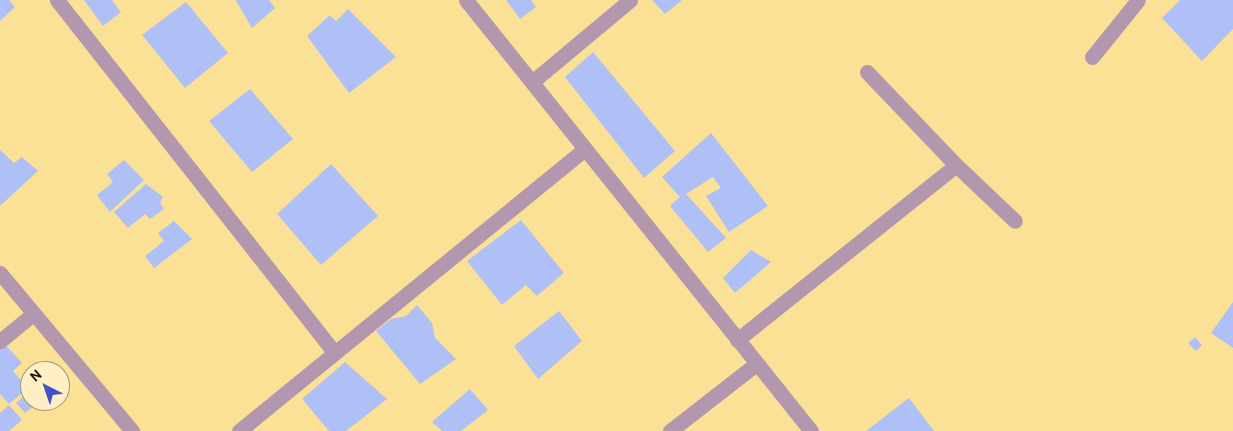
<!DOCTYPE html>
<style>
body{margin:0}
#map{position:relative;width:1233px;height:431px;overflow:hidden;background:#fbe196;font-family:Cabin,sans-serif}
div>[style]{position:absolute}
.building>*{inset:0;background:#afc0f6}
.minor>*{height:15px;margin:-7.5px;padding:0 7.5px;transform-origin:7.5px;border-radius:7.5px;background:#b297ae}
span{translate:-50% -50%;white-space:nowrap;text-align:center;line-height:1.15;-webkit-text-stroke:4px #fef0c4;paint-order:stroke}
.north{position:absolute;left:20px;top:361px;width:50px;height:50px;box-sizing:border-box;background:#fef0c4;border:1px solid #a39876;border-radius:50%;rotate:319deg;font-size:14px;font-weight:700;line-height:20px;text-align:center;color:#1a1300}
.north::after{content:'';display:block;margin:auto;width:18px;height:22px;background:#4153c7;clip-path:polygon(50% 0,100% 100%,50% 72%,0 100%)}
</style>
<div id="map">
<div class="building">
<div style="clip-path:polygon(0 0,9px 0,15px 7px,0 21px)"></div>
<div style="clip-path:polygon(84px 0,112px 0,121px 12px,103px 26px)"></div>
<div style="clip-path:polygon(238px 0,269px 0,275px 8px,252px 28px,236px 1px)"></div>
<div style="clip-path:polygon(506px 0,531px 0,536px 7px,520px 19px)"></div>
<div style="clip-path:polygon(652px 0,682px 0,665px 14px)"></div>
<div style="clip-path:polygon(1180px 0,1233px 0,1233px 29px,1202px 61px,1162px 18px)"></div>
<div style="clip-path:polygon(186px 2px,228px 53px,185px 88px,142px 35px)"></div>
<div style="clip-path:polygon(348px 9px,396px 57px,349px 93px,307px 36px,330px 15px,336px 21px)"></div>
<div style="clip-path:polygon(593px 52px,675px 151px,644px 178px,565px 77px)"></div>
<div style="clip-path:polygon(250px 89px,293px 139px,252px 172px,209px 121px)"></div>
<div style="clip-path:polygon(711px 133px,768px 206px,729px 232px,706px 196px,721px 188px,713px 177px,686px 194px,726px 238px,708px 252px,670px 206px,680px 197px,662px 177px)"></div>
<div style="clip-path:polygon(0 150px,14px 163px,22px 157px,38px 171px,0 206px)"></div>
<div style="clip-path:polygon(124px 160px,144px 180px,110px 212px,97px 195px,113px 182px,107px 174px)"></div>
<div style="clip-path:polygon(331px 164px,378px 216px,321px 265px,277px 214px)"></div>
<div style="clip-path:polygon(146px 184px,163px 197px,160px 203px,164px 209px,150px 219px,145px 214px,128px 228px,114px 212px)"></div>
<div style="clip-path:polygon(521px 220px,564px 273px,537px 296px,526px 285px,502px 305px,467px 261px)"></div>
<div style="clip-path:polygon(174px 221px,192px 239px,154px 268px,145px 256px,164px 241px,158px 233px)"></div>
<div style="clip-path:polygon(751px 250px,771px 262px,735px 293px,723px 278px)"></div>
<div style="clip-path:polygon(1233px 302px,1233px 348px,1211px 333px)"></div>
<div style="clip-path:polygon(417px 305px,432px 323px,435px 338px,456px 359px,420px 384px,376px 331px,391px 319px,406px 316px)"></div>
<div style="clip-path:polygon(559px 311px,582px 341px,538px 379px,514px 346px)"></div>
<div style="clip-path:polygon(1195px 337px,1202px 345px,1196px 351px,1188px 343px)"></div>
<div style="clip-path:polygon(2px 341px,22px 363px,13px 371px,28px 388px,9px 404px,0 394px,0 343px)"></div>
<div style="clip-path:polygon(345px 362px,387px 399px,346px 431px,329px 431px,302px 399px)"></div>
<div style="clip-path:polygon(470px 389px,488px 410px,461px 431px,442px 431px,432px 422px)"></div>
<div style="clip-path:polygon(30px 391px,30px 401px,40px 401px,25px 413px,16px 403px)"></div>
<div style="clip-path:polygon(909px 398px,934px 431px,866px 431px)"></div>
<div style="clip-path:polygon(9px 405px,22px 420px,9px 431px,0 431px,0 413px)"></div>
</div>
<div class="minor">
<div style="left:57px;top:0;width:449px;rotate:51.8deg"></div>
<div style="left:466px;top:0;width:552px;rotate:51.32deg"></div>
<div style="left:1092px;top:57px;width:73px;rotate:-51.1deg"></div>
<div style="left:867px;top:72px;width:129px;rotate:46.3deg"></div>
<div style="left:956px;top:165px;width:81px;rotate:43.5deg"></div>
<div style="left:532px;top:82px;width:128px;rotate:-39.9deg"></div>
<div style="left:0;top:273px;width:206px;rotate:50.1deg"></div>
<div style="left:737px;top:340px;width:280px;rotate:-38.6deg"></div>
<div style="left:0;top:341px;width:43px;rotate:-39.3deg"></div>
<div style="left:239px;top:431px;width:446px;rotate:-39.2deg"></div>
<div style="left:670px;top:431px;width:109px;rotate:-37.9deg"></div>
</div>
<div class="north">N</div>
</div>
